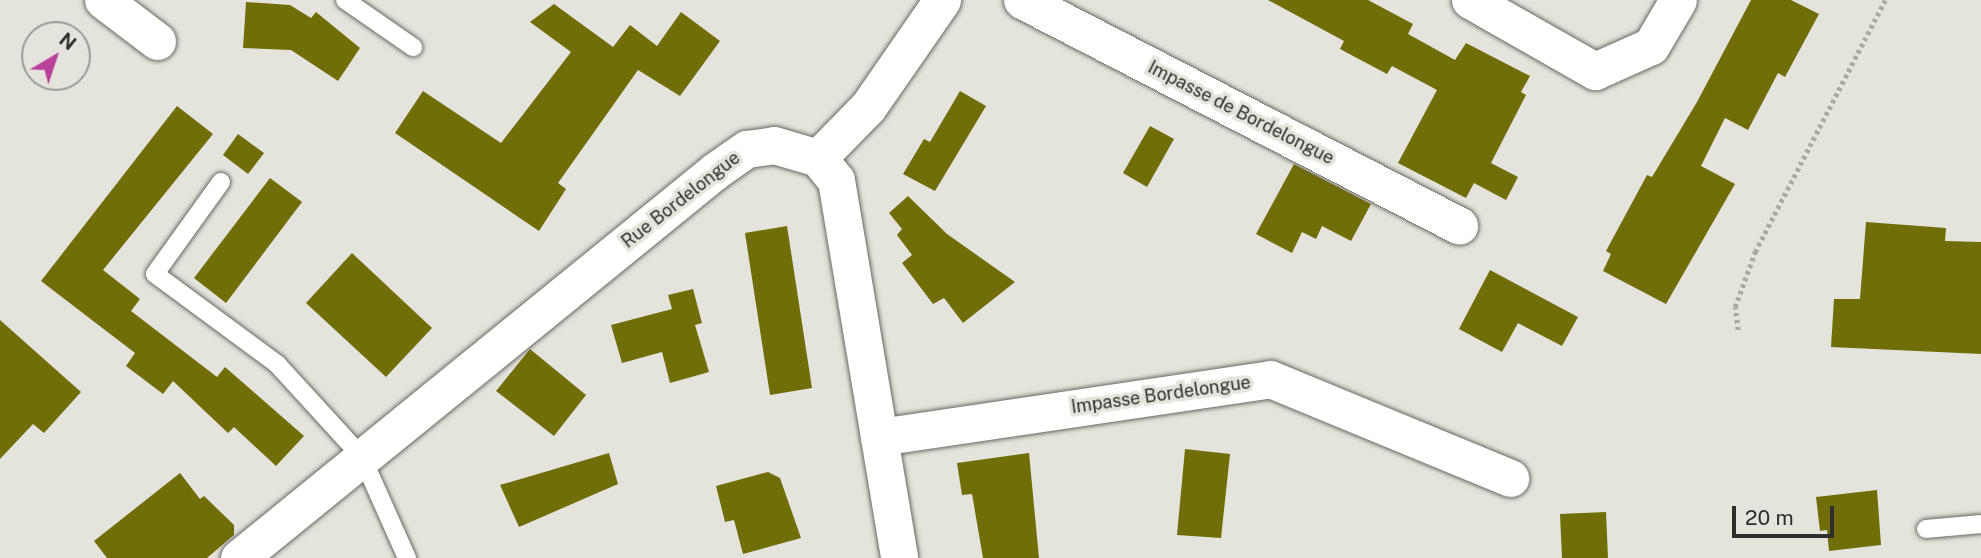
<!DOCTYPE html>
<style>
body{margin:0}
#map{position:relative;width:1981px;height:558px;overflow:hidden;background:#e4e4dc;font-family:"Public Sans",sans-serif}
div>[style]{position:absolute}
.building>*{inset:0;background:#716d08}
.path>*{height:4.5px;margin-top:-2.25px;transform-origin:0;background:repeating-linear-gradient(90deg,#aaaaa3 0 3.5px,transparent 0 7px)}
.roads{filter:drop-shadow(0 0 2px #696963) drop-shadow(0 0 2px #696963)}
.lane>*{height:18px;margin:-9px;padding:0 9px;transform-origin:9px;border-radius:9px;background:#fff}
.street>*{height:37px;margin:-18.5px;padding:0 18.5px;transform-origin:18.5px;border-radius:18.5px;background:#fff}
span{translate:-50% -50%;white-space:nowrap;text-align:center;line-height:1.15;-webkit-text-stroke:7px #e4e4dc;paint-order:stroke}
.street-label{font-size:18px;color:#2f2f2c}
.north{position:absolute;left:21px;top:21px;width:70px;height:70px;box-sizing:border-box;background:#e4e4dc;border:2px solid #9c9c96;border-radius:50%;rotate:39deg;font-size:19px;font-weight:700;line-height:28px;text-align:center;color:#2f2f2c}
.north::after{content:'';display:block;margin:auto;width:24px;height:32px;background:#b84299;clip-path:polygon(50% 0,100% 100%,50% 72%,0 100%)}
.scale{position:absolute;left:1732px;top:506px;width:102px;height:32px;box-sizing:border-box;border:4px solid #2f2f2c;border-top:0;padding-left:9px;font-size:21px;line-height:24px;white-space:nowrap;color:#2f2f2c;-webkit-text-stroke:5px #e4e4dc;paint-order:stroke}
</style>
<div id="map">
<div class="building">
<div style="clip-path:polygon(1268px 0,1368px 0,1413px 24px,1408px 34px,1455px 60px,1466px 43px,1530px 76px,1521px 92px,1526px 95px,1491px 163px,1518px 177px,1506px 200px,1474px 183px,1466px 198px,1398px 163px,1437px 90px,1392px 66px,1387px 74px,1340px 49px,1344px 41px)"></div>
<div style="clip-path:polygon(1751px 0,1791px 0,1819px 14px,1785px 77px,1778px 73px,1748px 130px,1725px 118px,1701px 166px,1735px 184px,1666px 304px,1603px 271px,1611px 254px,1606px 251px,1647px 175px,1652px 177px,1697px 102px)"></div>
<div style="clip-path:polygon(246px 2px,290px 5px,311px 18px,316px 12px,360px 48px,338px 81px,291px 50px,243px 48px)"></div>
<div style="clip-path:polygon(554px 4px,613px 47px,630px 25px,657px 46px,681px 12px,720px 41px,680px 96px,638px 70px,558px 183px,566px 189px,539px 231px,395px 133px,423px 91px,501px 143px,571px 52px,530px 22px)"></div>
<div style="clip-path:polygon(960px 91px,986px 106px,935px 191px,903px 174px,924px 139px,930px 142px)"></div>
<div style="clip-path:polygon(177px 106px,213px 134px,103px 270px,140px 299px,131px 311px,217px 377px,225px 367px,304px 436px,276px 466px,234px 427px,228px 433px,173px 381px,163px 394px,126px 366px,135px 353px,41px 281px)"></div>
<div style="clip-path:polygon(1150px 126px,1174px 139px,1147px 187px,1123px 173px)"></div>
<div style="clip-path:polygon(238px 134px,264px 153px,248px 174px,223px 155px)"></div>
<div style="clip-path:polygon(1294px 164px,1371px 204px,1351px 241px,1322px 226px,1316px 239px,1302px 232px,1292px 253px,1256px 234px)"></div>
<div style="clip-path:polygon(270px 178px,302px 202px,226px 303px,194px 278px)"></div>
<div style="clip-path:polygon(908px 196px,947px 234px,1015px 282px,963px 323px,944px 298px,933px 304px,902px 263px,912px 255px,897px 235px,902px 229px,889px 213px)"></div>
<div style="clip-path:polygon(1866px 222px,1946px 228px,1945px 241px,1981px 242px,1981px 354px,1831px 347px,1834px 299px,1860px 299px)"></div>
<div style="clip-path:polygon(787px 226px,812px 388px,770px 395px,745px 233px)"></div>
<div style="clip-path:polygon(352px 253px,432px 328px,386px 377px,306px 303px)"></div>
<div style="clip-path:polygon(1490px 270px,1578px 317px,1562px 346px,1518px 323px,1502px 352px,1459px 329px)"></div>
<div style="clip-path:polygon(693px 289px,702px 323px,695px 325px,709px 372px,670px 383px,662px 352px,622px 363px,611px 325px,672px 309px,668px 295px)"></div>
<div style="clip-path:polygon(0 320px,81px 392px,44px 433px,33px 424px,0 459px)"></div>
<div style="clip-path:polygon(530px 349px,586px 395px,554px 436px,496px 391px)"></div>
<div style="clip-path:polygon(1185px 449px,1230px 454px,1221px 538px,1177px 535px)"></div>
<div style="clip-path:polygon(609px 453px,618px 484px,519px 527px,500px 485px)"></div>
<div style="clip-path:polygon(1029px 453px,1039px 558px,983px 558px,972px 494px,962px 495px,957px 463px)"></div>
<div style="clip-path:polygon(768px 472px,780px 478px,801px 538px,743px 554px,734px 520px,725px 522px,716px 486px)"></div>
<div style="clip-path:polygon(180px 473px,200px 499px,204px 496px,234px 525px,234px 535px,207px 558px,107px 558px,94px 541px)"></div>
<div style="clip-path:polygon(1877px 490px,1881px 545px,1829px 551px,1827px 530px,1820px 531px,1816px 497px)"></div>
<div style="clip-path:polygon(1606px 512px,1608px 558px,1562px 558px,1560px 514px)"></div>
</div>
<div class="path">
<div style="left:1738px;top:330px;width:23px;rotate:-97deg"></div>
<div style="left:1735px;top:307px;width:59px;rotate:-70deg"></div>
<div style="left:1755px;top:252px;width:284px;rotate:-62.7deg"></div>
</div>
<div class="roads">
<div class="lane">
<div style="left:345px;top:0;width:83px;rotate:34.7deg"></div>
<div style="left:221px;top:182px;width:113px;rotate:125.7deg"></div>
<div style="left:155px;top:274px;width:152px;rotate:36.4deg"></div>
<div style="left:277px;top:364px;width:126px;rotate:47.6deg"></div>
<div style="left:362px;top:457px;width:111px;rotate:66deg"></div>
<div style="left:1926px;top:529px;width:55px;rotate:-5.2deg"></div>
</div>
<div class="street">
<div style="left:103px;top:0;width:68px;rotate:37.2deg"></div>
<div style="left:1022px;top:0;width:492px;rotate:27.3deg"></div>
<div style="left:1470px;top:0;width:144px;rotate:29.6deg"></div>
<div style="left:1595px;top:71px;width:61px;rotate:-24.1deg"></div>
<div style="left:1651px;top:46px;width:53px;rotate:-59.6deg"></div>
<div style="left:818px;top:158px;width:71px;rotate:-45.6deg"></div>
<div style="left:868px;top:107px;width:130px;rotate:-55.3deg"></div>
<div style="left:879px;top:437px;width:395px;rotate:-8.4deg"></div>
<div style="left:1270px;top:379px;width:260px;rotate:22.4deg"></div>
<div style="left:239px;top:558px;width:613px;rotate:-39.11deg"></div>
<div style="left:715px;top:171px;width:39px;rotate:-35deg"></div>
<div style="left:747px;top:149px;width:27px;rotate:-8deg"></div>
<div style="left:774px;top:145px;width:46px;rotate:16.5deg"></div>
<div style="left:818px;top:158px;width:28px;rotate:51deg"></div>
<div style="left:836px;top:180px;width:383px;rotate:80.5deg"></div>
</div>
</div>
<div class="street-label">
<span style="left:1241px;top:113px;rotate:27deg">Impasse de Bordelongue</span>
<span style="left:681px;top:200px;rotate:-38deg">Rue Bordelongue</span>
<span style="left:1161px;top:395px;rotate:-8deg">Impasse Bordelongue</span>
</div>
<div class="north">N</div>
<div class="scale">20 m</div>
</div>
